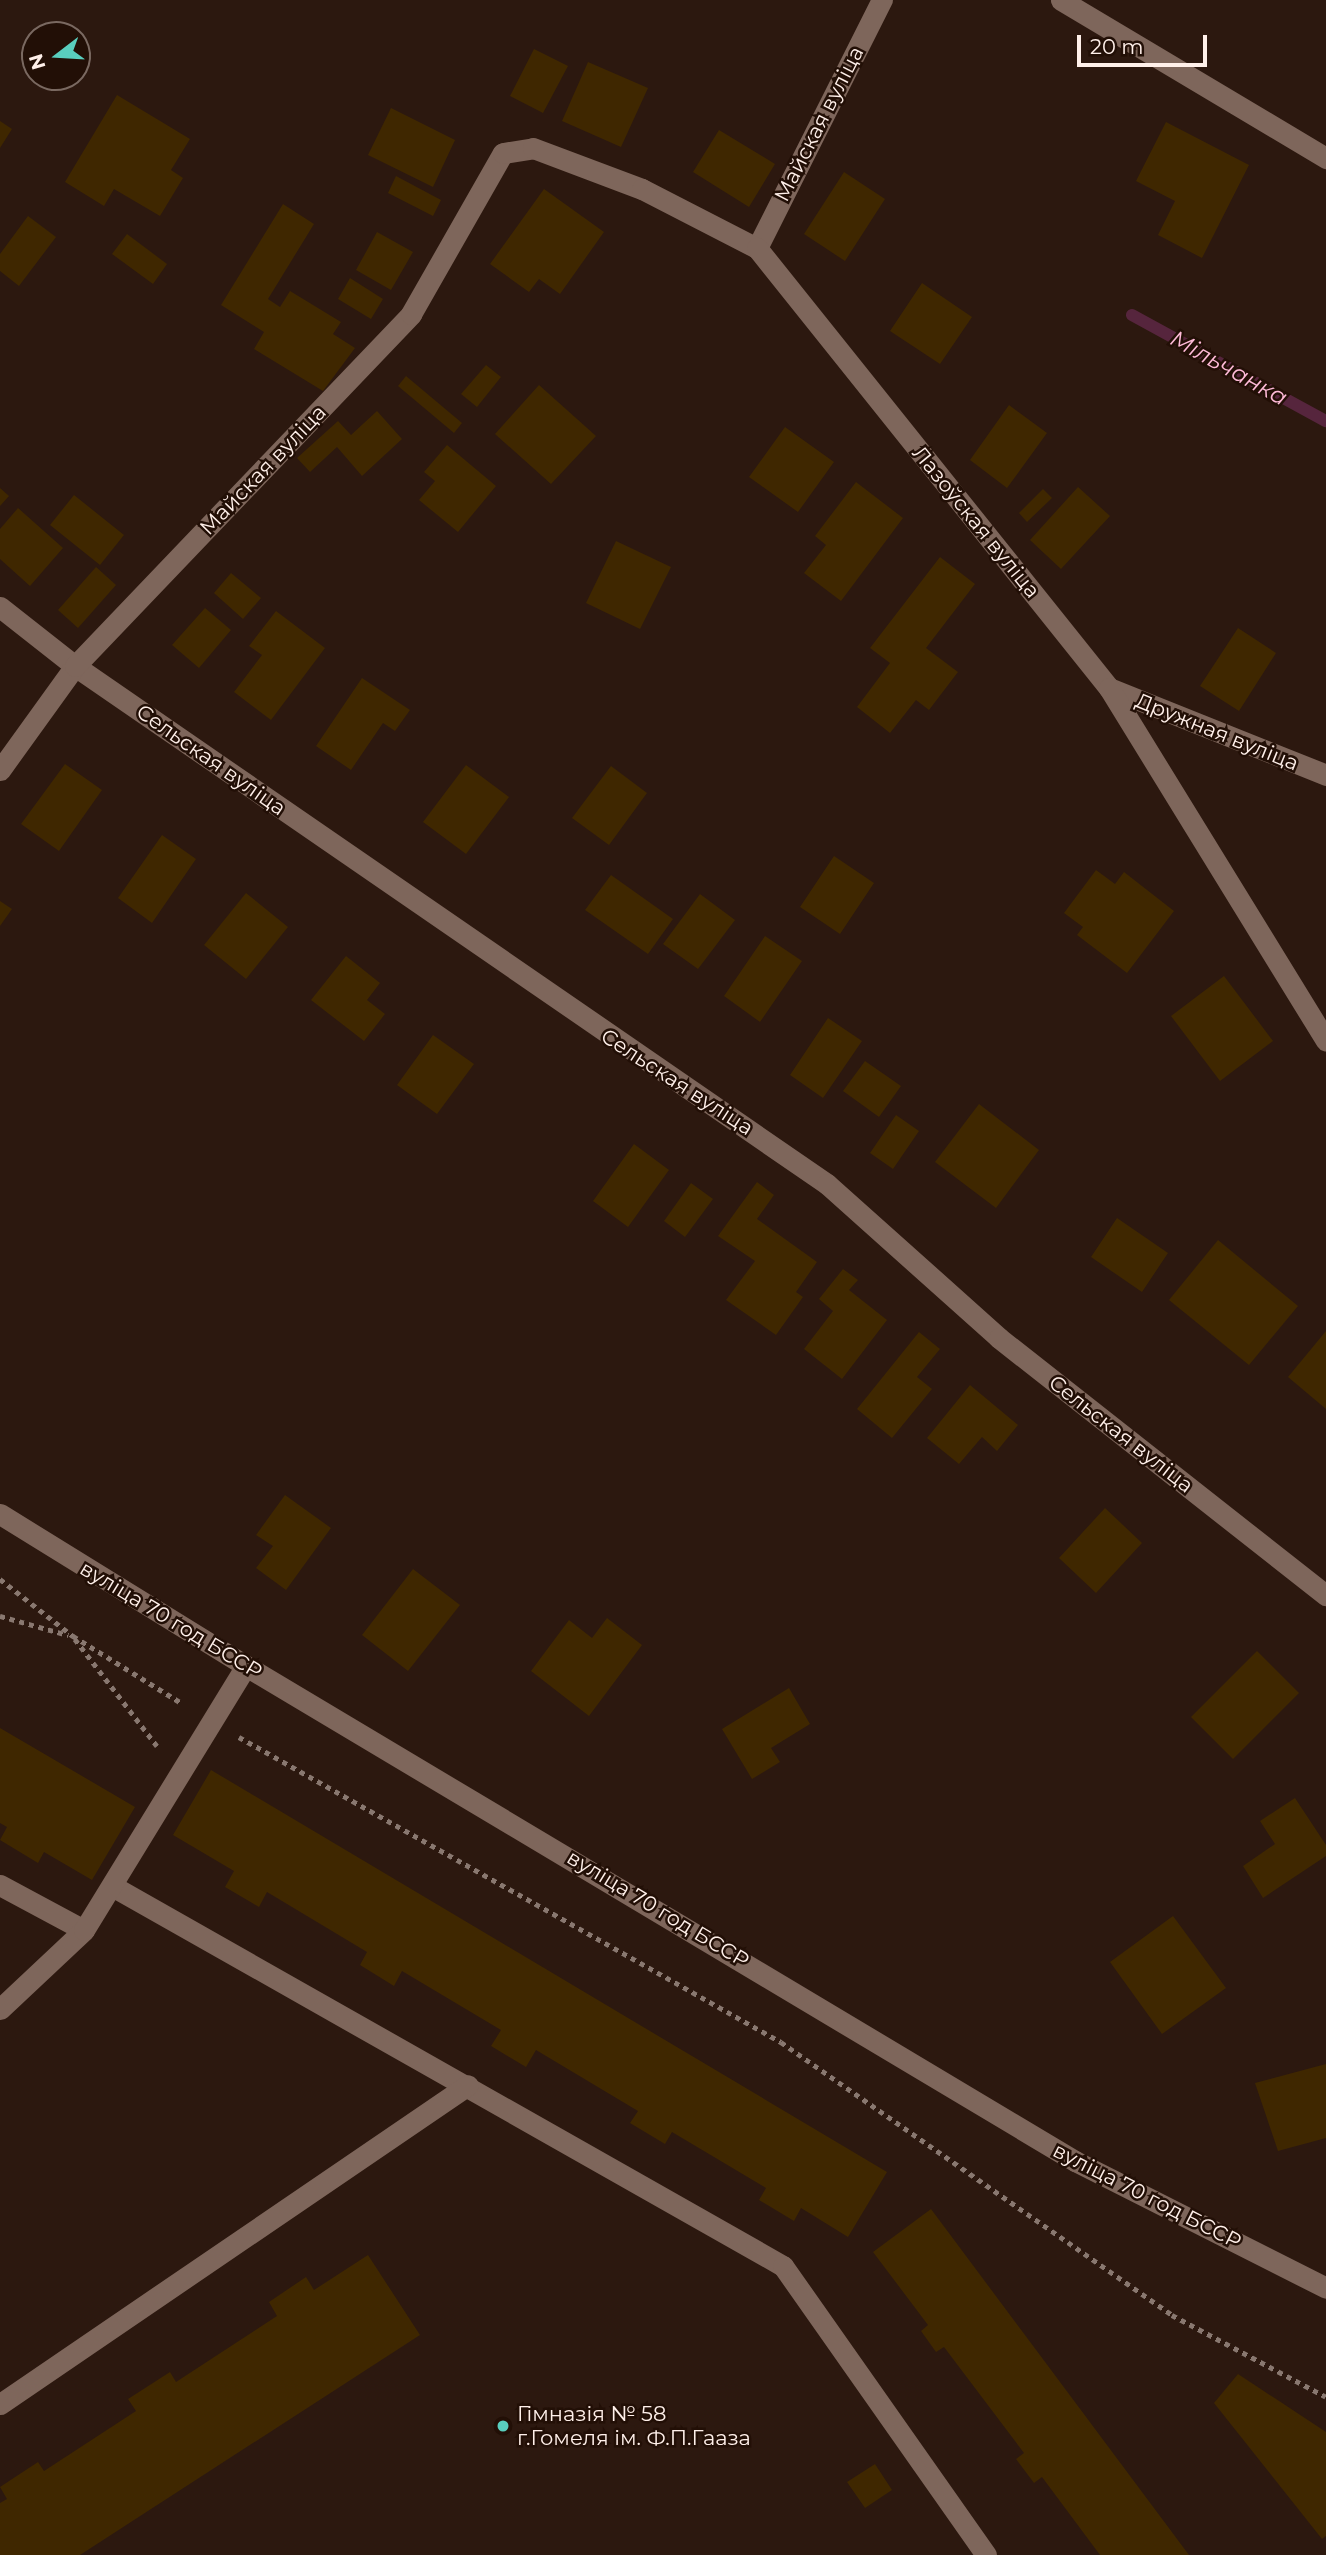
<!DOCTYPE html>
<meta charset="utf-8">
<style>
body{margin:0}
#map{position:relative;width:1326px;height:2555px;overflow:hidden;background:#2c180f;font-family:Montserrat,sans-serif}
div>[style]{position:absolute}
.stream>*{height:12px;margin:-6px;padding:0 6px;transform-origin:6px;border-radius:6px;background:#56253d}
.building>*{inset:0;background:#3f2700}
.path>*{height:4.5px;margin-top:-2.25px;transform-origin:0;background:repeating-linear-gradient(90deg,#897870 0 5px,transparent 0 10px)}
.lane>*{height:21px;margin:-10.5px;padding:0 10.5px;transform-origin:10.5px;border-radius:10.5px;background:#7e665b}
.street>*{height:21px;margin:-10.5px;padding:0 10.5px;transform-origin:10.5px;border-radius:10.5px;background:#7e665b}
.secondary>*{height:21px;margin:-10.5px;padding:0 10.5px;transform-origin:10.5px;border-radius:10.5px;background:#7e665b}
.dots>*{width:19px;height:19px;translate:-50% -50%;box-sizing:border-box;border:4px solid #220f06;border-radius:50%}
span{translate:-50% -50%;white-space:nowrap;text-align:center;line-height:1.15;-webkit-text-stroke:5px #220f06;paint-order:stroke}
.street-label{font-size:21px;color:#fff0ea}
.poi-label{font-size:21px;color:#fff0ea}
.left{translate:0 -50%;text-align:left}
.water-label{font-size:23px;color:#febad8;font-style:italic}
.north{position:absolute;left:21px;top:21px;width:70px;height:70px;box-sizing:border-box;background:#220f06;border:2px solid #7a6961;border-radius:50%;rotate:253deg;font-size:19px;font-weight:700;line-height:28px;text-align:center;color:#fff0ea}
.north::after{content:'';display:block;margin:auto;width:24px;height:32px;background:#59cebe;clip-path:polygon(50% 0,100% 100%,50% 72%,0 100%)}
.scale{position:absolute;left:1077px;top:35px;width:130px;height:32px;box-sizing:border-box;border:4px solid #fff0ea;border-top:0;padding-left:9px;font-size:21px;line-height:24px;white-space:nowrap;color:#fff0ea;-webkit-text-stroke:5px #220f06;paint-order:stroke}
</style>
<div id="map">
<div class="stream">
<div style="left:1132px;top:315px;width:221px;rotate:28.7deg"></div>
</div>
<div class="building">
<div style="clip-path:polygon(534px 49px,568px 66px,543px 113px,510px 96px)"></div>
<div style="clip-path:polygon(588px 62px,648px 88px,621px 147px,562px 121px)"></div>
<div style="clip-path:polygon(117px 95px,190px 139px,171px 170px,183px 178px,160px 216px,114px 189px,104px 206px,65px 182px)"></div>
<div style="clip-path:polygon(391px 108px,455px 140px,433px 187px,368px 155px)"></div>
<div style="clip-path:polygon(0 121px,12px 129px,0 148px)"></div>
<div style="clip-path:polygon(1166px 122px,1249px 165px,1202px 258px,1158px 235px,1175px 201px,1136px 181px)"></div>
<div style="clip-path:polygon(719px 130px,775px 164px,749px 207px,693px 172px)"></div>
<div style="clip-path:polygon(844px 172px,885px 199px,845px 261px,804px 234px)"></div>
<div style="clip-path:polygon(396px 176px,441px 200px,433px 216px,388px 193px)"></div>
<div style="clip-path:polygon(544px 189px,604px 232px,560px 294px,539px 279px,529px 292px,490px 264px)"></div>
<div style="clip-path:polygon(283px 204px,314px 224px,268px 299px,280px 307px,290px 291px,341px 322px,333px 334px,355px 348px,323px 391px,254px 349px,264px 332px,221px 305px)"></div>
<div style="clip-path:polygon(28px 216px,56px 237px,19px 286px,0 271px,0 254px)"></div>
<div style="clip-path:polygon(377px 232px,413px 252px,391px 290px,356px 270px)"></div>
<div style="clip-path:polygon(127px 234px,167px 264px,153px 284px,112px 254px)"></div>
<div style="clip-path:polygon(350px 278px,383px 299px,371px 319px,338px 299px)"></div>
<div style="clip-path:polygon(922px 283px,972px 317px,940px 364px,890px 331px)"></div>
<div style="clip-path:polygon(486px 365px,501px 377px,477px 407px,461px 394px)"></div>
<div style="clip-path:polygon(406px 376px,462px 423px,454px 433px,398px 386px)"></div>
<div style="clip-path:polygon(539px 385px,596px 436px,551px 484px,495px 434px)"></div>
<div style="clip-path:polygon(1009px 405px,1047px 433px,1007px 488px,970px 460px)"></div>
<div style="clip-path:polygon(377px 411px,402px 439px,362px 476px,337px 447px,310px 472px,297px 458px,338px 421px,351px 435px)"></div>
<div style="clip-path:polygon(785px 427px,834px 462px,798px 512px,749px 477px)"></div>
<div style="clip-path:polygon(447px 445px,496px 486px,458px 532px,419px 500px,435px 481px,424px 472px)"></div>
<div style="clip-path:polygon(856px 482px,903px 518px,841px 601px,804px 573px,826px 545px,815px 536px)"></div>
<div style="clip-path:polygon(1078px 487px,1110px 516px,1061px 569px,1030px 540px)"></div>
<div style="clip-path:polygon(0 488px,9px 496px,0 506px)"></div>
<div style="clip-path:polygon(1043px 489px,1052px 498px,1027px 522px,1019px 513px)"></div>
<div style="clip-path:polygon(74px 495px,124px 535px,100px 565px,50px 525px)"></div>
<div style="clip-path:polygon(18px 508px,63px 548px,30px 586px,0 559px,0 529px)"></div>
<div style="clip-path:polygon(616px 541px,671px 567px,640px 629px,586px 603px)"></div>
<div style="clip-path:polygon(940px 557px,975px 584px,926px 648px,958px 672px,929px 710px,916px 700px,890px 733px,857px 707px,890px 663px,870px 648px)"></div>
<div style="clip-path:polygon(96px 567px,116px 585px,78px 628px,58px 610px)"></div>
<div style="clip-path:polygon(231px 573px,261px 598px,243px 619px,214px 593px)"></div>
<div style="clip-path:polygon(205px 608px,231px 630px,199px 668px,172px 645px)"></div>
<div style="clip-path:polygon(276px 611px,325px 648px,271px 720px,234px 692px,262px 655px,249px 646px)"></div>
<div style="clip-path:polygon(1238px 628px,1276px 653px,1239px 711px,1200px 686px)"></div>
<div style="clip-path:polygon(362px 678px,410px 710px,395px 731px,383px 723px,351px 770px,316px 746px)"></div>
<div style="clip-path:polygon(65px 764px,102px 790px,59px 851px,21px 824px)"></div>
<div style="clip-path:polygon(466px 765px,509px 797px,466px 854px,423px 822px)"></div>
<div style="clip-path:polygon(611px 766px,647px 793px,609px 845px,572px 818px)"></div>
<div style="clip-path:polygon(162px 835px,196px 859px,152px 923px,118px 898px)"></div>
<div style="clip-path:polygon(834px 856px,874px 883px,840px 934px,800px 907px)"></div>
<div style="clip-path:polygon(1096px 870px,1115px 884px,1124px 872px,1174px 911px,1127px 973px,1077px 935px,1083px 927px,1064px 913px)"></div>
<div style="clip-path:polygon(611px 875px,673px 919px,648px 954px,585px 910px)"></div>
<div style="clip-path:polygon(246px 893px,288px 927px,246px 979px,204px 945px)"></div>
<div style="clip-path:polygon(700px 894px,735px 920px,698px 969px,663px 944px)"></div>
<div style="clip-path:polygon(0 901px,12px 909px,0 926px)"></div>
<div style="clip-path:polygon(765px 936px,802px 961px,760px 1022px,724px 996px)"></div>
<div style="clip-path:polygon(346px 956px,380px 983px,367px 1000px,385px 1014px,364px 1041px,311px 1000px)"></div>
<div style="clip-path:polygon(1224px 976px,1273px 1041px,1220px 1081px,1171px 1016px)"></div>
<div style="clip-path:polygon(828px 1018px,862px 1041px,823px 1098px,790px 1075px)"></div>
<div style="clip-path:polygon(433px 1035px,474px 1064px,437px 1114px,397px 1085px)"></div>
<div style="clip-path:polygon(865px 1061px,901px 1086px,879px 1117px,843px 1091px)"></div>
<div style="clip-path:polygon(979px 1104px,1039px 1150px,996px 1208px,935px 1162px)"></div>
<div style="clip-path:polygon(896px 1115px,919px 1131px,893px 1169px,870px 1153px)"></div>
<div style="clip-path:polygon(634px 1144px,669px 1170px,628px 1227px,593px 1201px)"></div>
<div style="clip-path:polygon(757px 1182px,774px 1195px,757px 1219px,817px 1262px,796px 1292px,803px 1297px,776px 1335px,726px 1300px,755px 1261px,718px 1236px)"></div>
<div style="clip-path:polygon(691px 1183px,713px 1199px,685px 1237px,664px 1221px)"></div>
<div style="clip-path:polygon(1117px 1218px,1168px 1253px,1142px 1292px,1091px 1257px)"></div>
<div style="clip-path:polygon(1218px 1240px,1298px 1306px,1249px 1365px,1169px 1300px)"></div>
<div style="clip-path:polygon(843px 1269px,858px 1280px,849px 1290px,887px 1320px,842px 1379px,804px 1349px,833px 1311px,819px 1299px)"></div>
<div style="clip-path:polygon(1326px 1331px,1326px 1409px,1288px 1377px)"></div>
<div style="clip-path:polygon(919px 1332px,940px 1349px,917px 1377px,932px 1389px,892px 1438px,857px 1409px)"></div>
<div style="clip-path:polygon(970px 1385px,1018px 1425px,997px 1451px,982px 1437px,959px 1464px,927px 1438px)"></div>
<div style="clip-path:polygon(285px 1495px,331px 1528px,286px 1590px,256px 1568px,273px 1546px,256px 1535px)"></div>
<div style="clip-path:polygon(1105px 1508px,1142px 1543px,1096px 1593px,1059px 1558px)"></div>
<div style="clip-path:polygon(413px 1569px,460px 1605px,408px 1671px,362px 1635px)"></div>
<div style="clip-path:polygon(607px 1618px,642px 1645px,589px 1716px,531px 1671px,569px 1620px,592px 1638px)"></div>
<div style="clip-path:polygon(1257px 1651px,1299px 1693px,1233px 1759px,1191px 1717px)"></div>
<div style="clip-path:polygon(789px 1688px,810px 1724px,771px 1748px,780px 1762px,752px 1779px,722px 1729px)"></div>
<div style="clip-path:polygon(0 1728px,135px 1807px,92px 1880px,44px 1852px,38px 1863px,0 1840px,7px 1827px,0 1823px)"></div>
<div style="clip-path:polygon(211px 1770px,887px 2172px,848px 2237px,801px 2208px,794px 2221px,759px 2200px,766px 2188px,672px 2132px,665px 2144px,630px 2123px,638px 2111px,536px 2050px,526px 2067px,491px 2046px,501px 2030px,402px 1971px,394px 1986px,360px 1965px,367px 1952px,267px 1892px,259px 1907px,225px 1887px,234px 1871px,173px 1835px)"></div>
<div style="clip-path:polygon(1295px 1798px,1326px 1845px,1326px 1856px,1263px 1898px,1243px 1866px,1275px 1844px,1260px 1821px)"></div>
<div style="clip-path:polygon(1173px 1916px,1226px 1988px,1162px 2034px,1110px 1962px)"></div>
<div style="clip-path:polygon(1326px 2064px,1326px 2138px,1278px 2151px,1255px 2083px)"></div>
<div style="clip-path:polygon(931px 2209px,1189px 2555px,1100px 2555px,1042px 2477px,1034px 2483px,1016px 2459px,1024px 2453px,944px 2347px,936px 2352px,921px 2331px,928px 2325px,873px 2252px)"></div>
<div style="clip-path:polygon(368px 2255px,420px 2335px,80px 2555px,0 2555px,0 2503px,7px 2499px,0 2487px,38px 2462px,44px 2471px,136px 2411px,128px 2399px,170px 2372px,176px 2382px,277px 2316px,269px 2302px,306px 2277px,314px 2290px)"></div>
<div style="clip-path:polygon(1238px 2374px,1326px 2432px,1326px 2536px,1322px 2539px,1214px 2403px)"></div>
<div style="clip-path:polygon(875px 2464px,892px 2490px,865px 2508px,847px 2482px)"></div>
</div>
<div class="path">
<div style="left:0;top:1579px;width:93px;rotate:38deg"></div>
<div style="left:73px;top:1636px;width:129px;rotate:31.7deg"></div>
<div style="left:0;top:1616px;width:71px;rotate:15.6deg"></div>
<div style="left:75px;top:1639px;width:135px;rotate:52.5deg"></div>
<div style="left:239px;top:1737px;width:622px;rotate:29.37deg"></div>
<div style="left:781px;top:2042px;width:477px;rotate:34.9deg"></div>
<div style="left:1172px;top:2315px;width:174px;rotate:28deg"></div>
</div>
<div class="lane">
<div style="left:0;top:1885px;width:95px;rotate:28.2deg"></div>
<div style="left:114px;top:1887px;width:769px;rotate:29.53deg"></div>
<div style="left:783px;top:2266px;width:353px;rotate:54.9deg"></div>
<div style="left:0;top:2009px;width:115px;rotate:-43.2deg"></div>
<div style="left:84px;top:1930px;width:310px;rotate:-58.5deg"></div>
<div style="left:0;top:2404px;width:566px;rotate:-34.28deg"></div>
</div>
<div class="street">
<div style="left:1061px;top:0;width:309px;rotate:30.8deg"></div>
<div style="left:757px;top:248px;width:278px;rotate:-63.3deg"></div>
<div style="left:0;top:607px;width:95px;rotate:38.2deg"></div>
<div style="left:75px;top:666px;width:913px;rotate:34.56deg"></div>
<div style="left:827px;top:1184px;width:231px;rotate:41.8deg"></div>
<div style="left:999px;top:1338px;width:416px;rotate:38.2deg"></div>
<div style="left:1109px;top:688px;width:234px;rotate:21.8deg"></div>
<div style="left:0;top:770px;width:128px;rotate:-54.2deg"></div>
<div style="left:75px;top:666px;width:487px;rotate:-46.3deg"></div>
<div style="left:411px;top:314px;width:185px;rotate:-60.3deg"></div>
<div style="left:503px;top:153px;width:30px;rotate:-9deg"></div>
<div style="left:533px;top:148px;width:116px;rotate:20.6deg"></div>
<div style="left:642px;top:189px;width:129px;rotate:27.2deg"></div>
<div style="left:757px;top:248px;width:563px;rotate:51.34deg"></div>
<div style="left:1109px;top:688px;width:414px;rotate:58.4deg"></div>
</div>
<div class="secondary">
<div style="left:0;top:1514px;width:289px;rotate:31.7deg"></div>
<div style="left:246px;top:1666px;width:966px;rotate:30.84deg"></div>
<div style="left:1075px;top:2161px;width:281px;rotate:26.8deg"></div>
</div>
<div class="dots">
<div style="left:503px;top:2426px;background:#59cebe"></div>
</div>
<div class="street-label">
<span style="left:819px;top:124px;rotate:-63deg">Майская вуліца</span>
<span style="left:263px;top:470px;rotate:-46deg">Майская вуліца</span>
<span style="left:976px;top:522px;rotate:51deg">Лазоўская вуліца</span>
<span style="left:1217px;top:732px;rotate:22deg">Дружная вуліца</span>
<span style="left:211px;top:760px;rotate:35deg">Сельская вуліца</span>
<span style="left:677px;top:1082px;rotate:33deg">Сельская вуліца</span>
<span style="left:1121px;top:1434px;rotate:38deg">Сельская вуліца</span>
<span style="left:171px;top:1620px;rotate:31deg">вуліца 70 год БССР</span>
<span style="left:658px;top:1909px;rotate:31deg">вуліца 70 год БССР</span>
<span style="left:1147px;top:2196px;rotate:27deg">вуліца 70 год БССР</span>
</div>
<div class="poi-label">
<span class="left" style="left:517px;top:2426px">Гімназія № 58<br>г.Гомеля ім. Ф.П.Гааза</span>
</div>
<div class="water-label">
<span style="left:1229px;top:368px;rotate:29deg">Мільчанка</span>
</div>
<div class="north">N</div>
<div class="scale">20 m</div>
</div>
